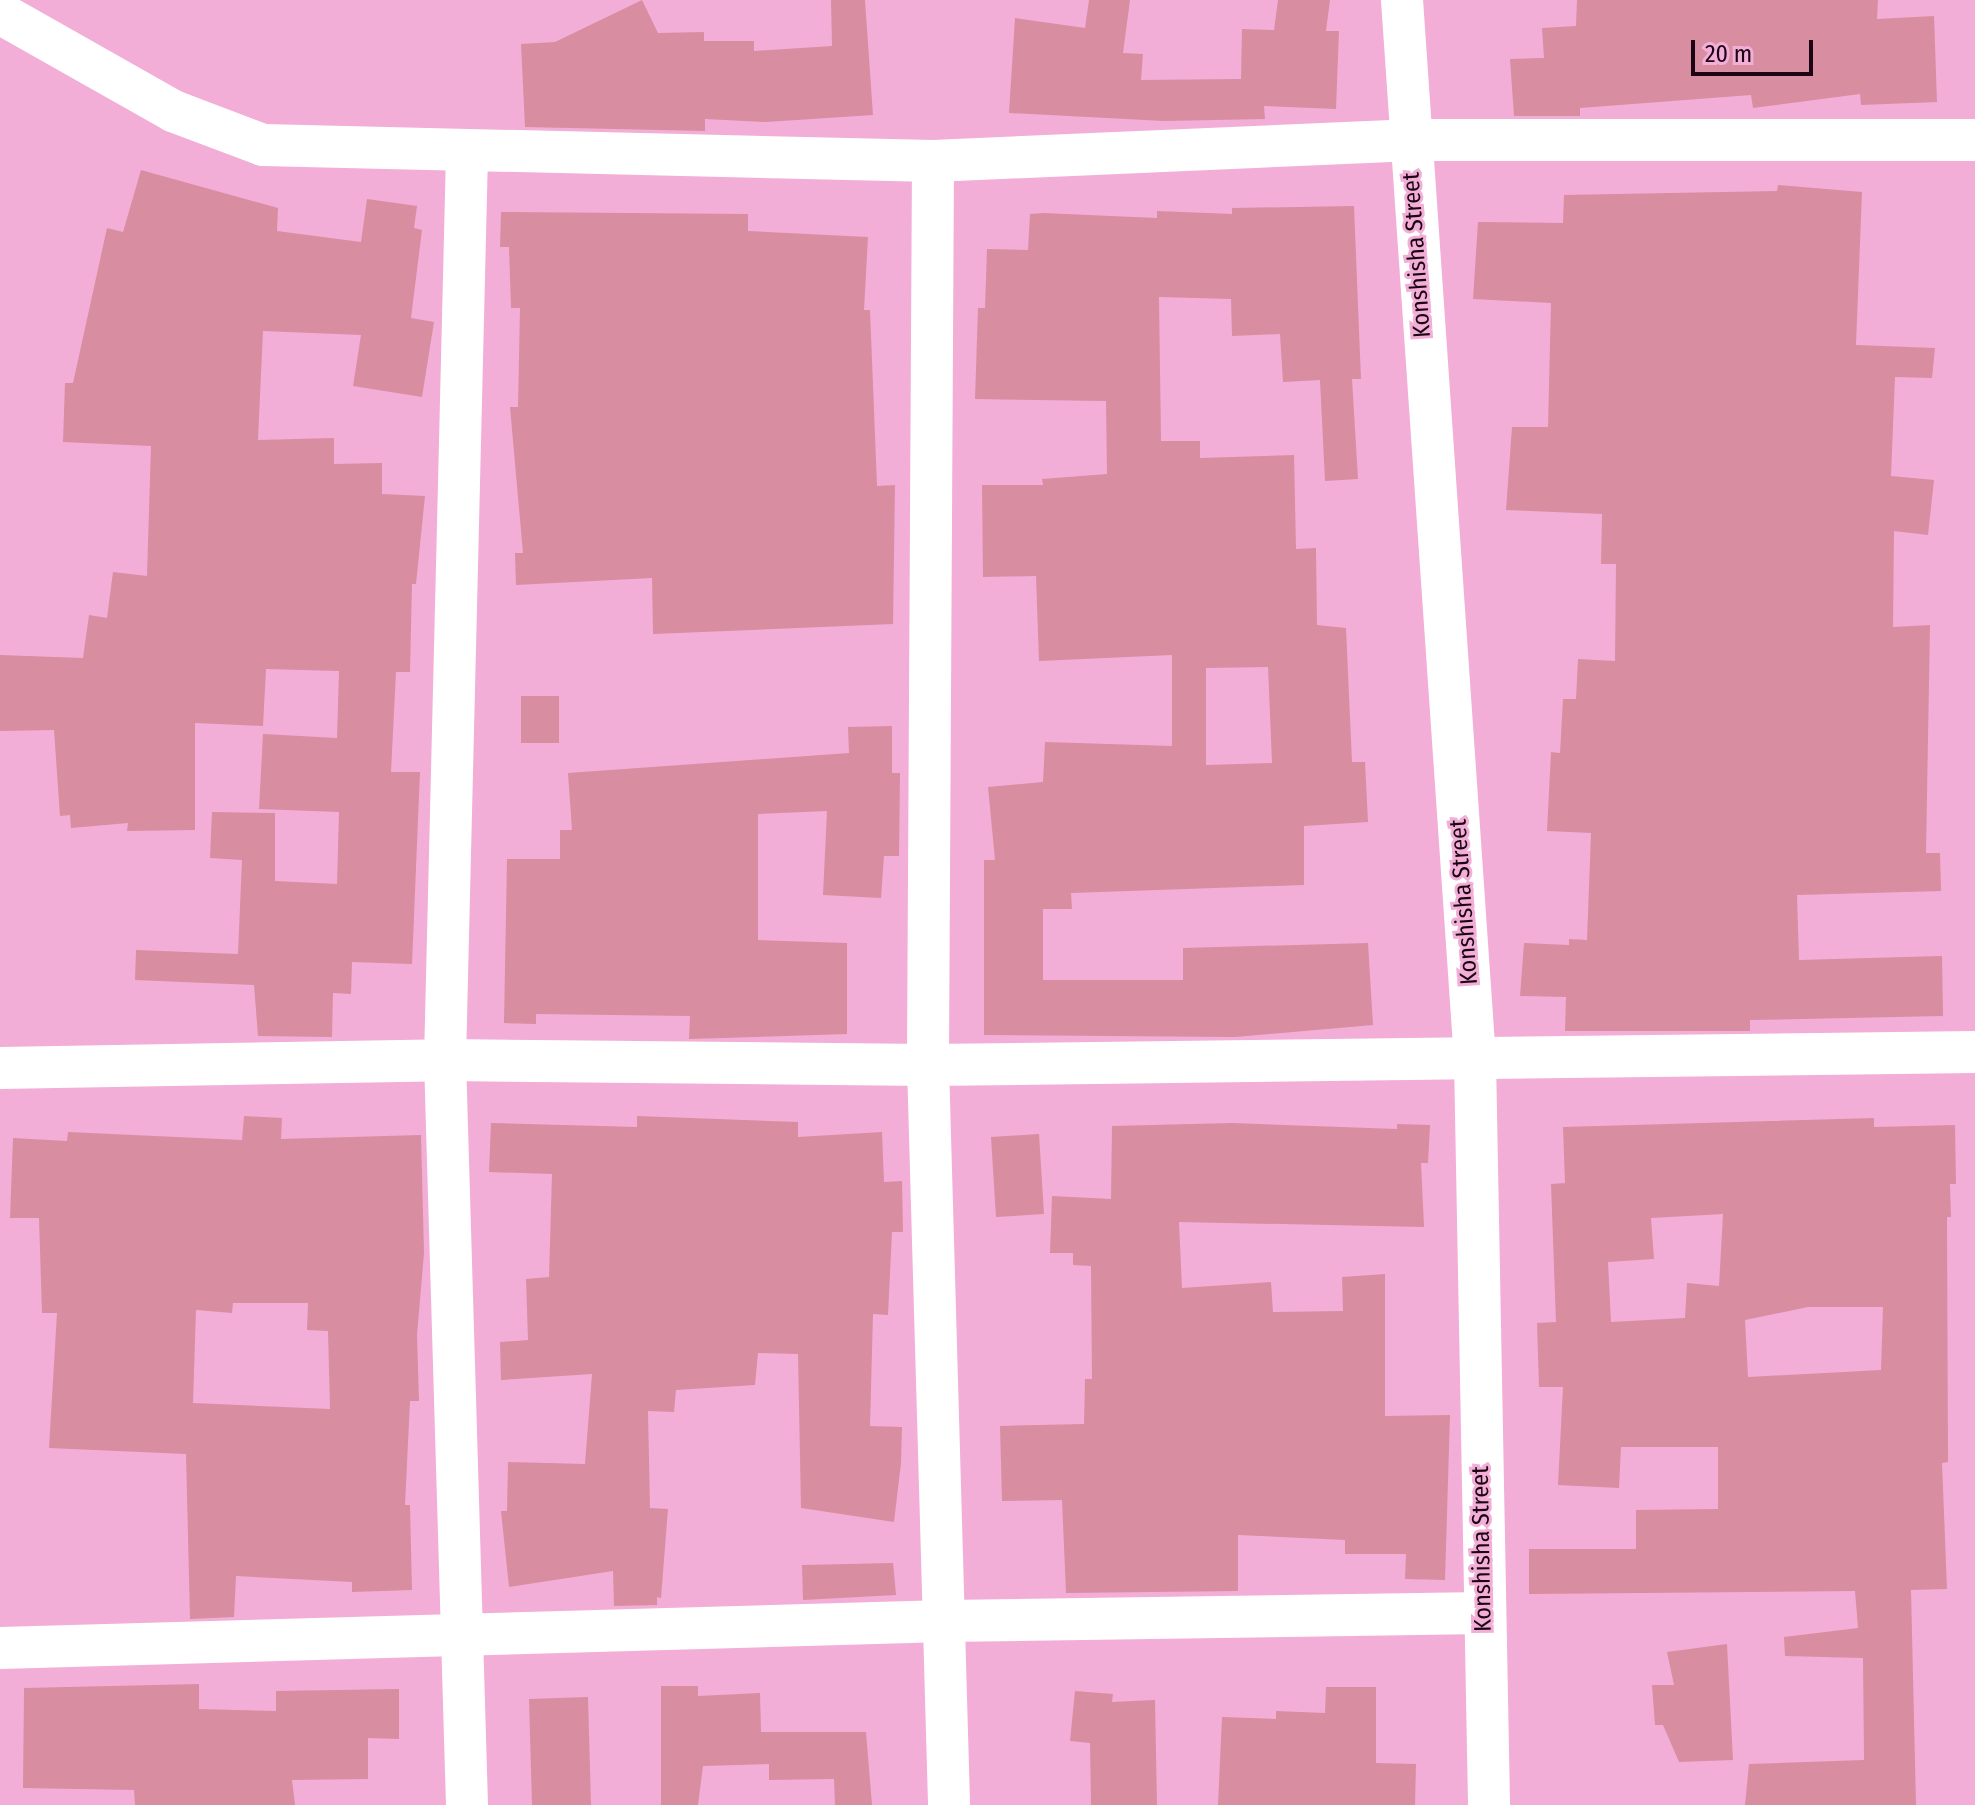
<!DOCTYPE html>
<style>
body{margin:0}
#map{position:relative;width:1975px;height:1805px;overflow:hidden;background:#f2aed7;font-family:"Fira Sans Condensed",sans-serif}
div>[style]{position:absolute}
.building>*{inset:0;background:#d88da0}
.minor>*{height:42px;margin:-21px;padding:0 21px;transform-origin:21px;border-radius:21px;background:#fff}
span{translate:-50% -50%;white-space:nowrap;text-align:center;line-height:1.15;-webkit-text-stroke:6px #f2aed7;paint-order:stroke}
.street-label{font-size:24px;color:#1b0513}
.scale{position:absolute;left:1691px;top:40px;width:122px;height:36px;box-sizing:border-box;border:4px solid #1b0513;border-top:0;padding-left:10px;font-size:24px;line-height:28px;white-space:nowrap;color:#1b0513;-webkit-text-stroke:6px #f2aed7;paint-order:stroke}
</style>
<div id="map">
<div class="building">
<div style="clip-path:polygon(642px 0,658px 33px,704px 32px,704px 41px,754px 41px,754px 51px,832px 46px,831px 0,865px 0,873px 115px,766px 122px,705px 119px,705px 131px,525px 127px,521px 44px,555px 42px)"></div>
<div style="clip-path:polygon(1089px 0,1130px 0,1123px 53px,1143px 54px,1141px 80px,1241px 79px,1242px 29px,1274px 30px,1278px 0,1330px 0,1326px 31px,1339px 31px,1336px 109px,1264px 106px,1265px 119px,1164px 121px,1009px 113px,1015px 18px,1085px 28px)"></div>
<div style="clip-path:polygon(1577px 0,1878px 0,1877px 19px,1934px 16px,1937px 102px,1861px 105px,1860px 94px,1753px 108px,1751px 95px,1580px 108px,1580px 116px,1514px 116px,1510px 59px,1544px 58px,1542px 28px,1576px 26px)"></div>
<div style="clip-path:polygon(141px 170px,278px 208px,277px 231px,361px 242px,367px 199px,417px 206px,414px 228px,422px 230px,411px 318px,434px 322px,422px 397px,353px 386px,361px 335px,263px 331px,258px 440px,334px 438px,334px 464px,382px 463px,382px 494px,425px 496px,416px 584px,412px 584px,410px 672px,396px 672px,391px 772px,420px 772px,412px 964px,352px 962px,351px 994px,333px 993px,332px 1037px,258px 1036px,254px 985px,135px 980px,136px 950px,238px 954px,242px 860px,210px 858px,212px 812px,275px 813px,275px 881px,337px 884px,339px 812px,259px 809px,263px 734px,337px 738px,339px 671px,266px 669px,263px 726px,195px 723px,195px 830px,127px 831px,128px 823px,71px 828px,70px 815px,60px 816px,54px 730px,0 731px,0 655px,83px 658px,89px 615px,107px 618px,113px 572px,147px 576px,151px 446px,63px 442px,65px 383px,73px 383px,107px 228px,123px 232px)"></div>
<div style="clip-path:polygon(1778px 185px,1862px 192px,1856px 345px,1935px 348px,1932px 378px,1895px 377px,1891px 476px,1934px 480px,1928px 535px,1894px 531px,1893px 627px,1930px 625px,1926px 853px,1940px 853px,1941px 891px,1797px 895px,1799px 960px,1942px 956px,1943px 1016px,1750px 1020px,1750px 1031px,1565px 1031px,1566px 997px,1520px 996px,1524px 943px,1569px 945px,1569px 939px,1587px 940px,1591px 833px,1547px 831px,1551px 752px,1560px 753px,1563px 699px,1576px 699px,1578px 659px,1615px 661px,1616px 564px,1601px 564px,1602px 514px,1506px 510px,1512px 427px,1548px 427px,1551px 303px,1473px 299px,1478px 222px,1563px 223px,1564px 195px,1777px 191px)"></div>
<div style="clip-path:polygon(evenodd,1354px 206px,1361px 379px,1352px 379px,1358px 479px,1325px 481px,1320px 380px,1283px 382px,1280px 334px,1232px 336px,1231px 299px,1159px 297px,1161px 441px,1200px 441px,1200px 458px,1294px 455px,1296px 549px,1316px 548px,1317px 625px,1346px 628px,1352px 762px,1365px 762px,1368px 822px,1304px 826px,1304px 885px,1071px 893px,1072px 909px,1043px 909px,1043px 980px,1183px 980px,1183px 948px,1368px 943px,1373px 1025px,1235px 1037px,984px 1035px,984px 860px,995px 860px,988px 787px,1043px 782px,1045px 742px,1172px 746px,1172px 655px,1039px 661px,1036px 576px,983px 577px,982px 485px,1043px 485px,1042px 479px,1107px 474px,1106px 401px,975px 399px,978px 308px,985px 308px,987px 249px,1028px 250px,1030px 214px,1043px 213px,1157px 218px,1157px 211px,1232px 214px,1232px 208px,1354px 206px,1268px 667px,1272px 763px,1206px 765px,1206px 668px,1268px 667px)"></div>
<div style="clip-path:polygon(501px 212px,748px 214px,748px 231px,868px 237px,864px 310px,870px 310px,877px 486px,895px 485px,893px 624px,653px 634px,652px 578px,516px 585px,515px 553px,523px 553px,510px 407px,518px 407px,520px 308px,511px 308px,509px 247px,500px 247px)"></div>
<div style="clip-path:polygon(521px 696px,559px 696px,559px 743px,521px 743px)"></div>
<div style="clip-path:polygon(892px 726px,892px 773px,900px 773px,899px 856px,884px 856px,881px 898px,823px 895px,827px 811px,758px 814px,758px 940px,847px 943px,847px 1034px,689px 1039px,690px 1016px,536px 1014px,536px 1024px,504px 1023px,507px 859px,560px 859px,560px 830px,572px 830px,568px 773px,849px 753px,848px 727px)"></div>
<div style="clip-path:polygon(evenodd,244px 1116px,282px 1118px,281px 1139px,421px 1135px,424px 1253px,417px 1335px,419px 1401px,410px 1401px,405px 1505px,410px 1505px,412px 1590px,352px 1592px,352px 1582px,236px 1576px,234px 1617px,190px 1619px,186px 1454px,49px 1448px,57px 1313px,42px 1313px,39px 1218px,10px 1218px,13px 1138px,67px 1141px,68px 1132px,242px 1140px,244px 1116px,233px 1303px,308px 1303px,307px 1330px,328px 1331px,330px 1409px,193px 1403px,196px 1310px,232px 1313px,233px 1303px)"></div>
<div style="clip-path:polygon(637px 1116px,798px 1122px,798px 1137px,882px 1132px,884px 1182px,902px 1181px,903px 1232px,892px 1232px,888px 1315px,873px 1314px,870px 1426px,902px 1427px,901px 1463px,894px 1522px,801px 1508px,798px 1354px,758px 1353px,755px 1385px,676px 1390px,674px 1412px,648px 1411px,650px 1508px,668px 1509px,661px 1598px,657px 1597px,657px 1605px,614px 1606px,613px 1571px,509px 1587px,501px 1511px,507px 1511px,508px 1462px,585px 1464px,592px 1374px,501px 1380px,500px 1342px,528px 1340px,526px 1279px,549px 1277px,552px 1174px,489px 1172px,491px 1123px,637px 1127px)"></div>
<div style="clip-path:polygon(evenodd,1874px 1118px,1874px 1127px,1955px 1125px,1956px 1184px,1950px 1184px,1951px 1217px,1947px 1217px,1948px 1462px,1942px 1463px,1947px 1589px,1911px 1590px,1916px 1805px,1745px 1805px,1749px 1764px,1864px 1760px,1863px 1658px,1785px 1656px,1784px 1637px,1858px 1628px,1855px 1591px,1529px 1594px,1529px 1549px,1636px 1549px,1636px 1510px,1718px 1509px,1718px 1447px,1621px 1447px,1619px 1488px,1558px 1485px,1563px 1387px,1539px 1387px,1537px 1323px,1556px 1322px,1551px 1184px,1565px 1183px,1563px 1127px,1874px 1118px,1723px 1214px,1719px 1286px,1687px 1283px,1685px 1318px,1611px 1322px,1608px 1262px,1654px 1259px,1651px 1218px,1723px 1214px,1874px 1118px,1808px 1307px,1883px 1307px,1881px 1370px,1748px 1377px,1745px 1320px,1808px 1307px)"></div>
<div style="clip-path:polygon(1232px 1123px,1397px 1129px,1397px 1124px,1430px 1125px,1428px 1163px,1421px 1163px,1424px 1227px,1179px 1222px,1182px 1288px,1271px 1282px,1273px 1312px,1343px 1311px,1342px 1277px,1385px 1274px,1385px 1416px,1450px 1415px,1445px 1580px,1405px 1579px,1406px 1554px,1345px 1554px,1345px 1540px,1238px 1535px,1238px 1591px,1066px 1593px,1062px 1500px,1002px 1501px,1000px 1426px,1084px 1424px,1085px 1379px,1092px 1379px,1091px 1266px,1073px 1265px,1073px 1253px,1050px 1253px,1052px 1196px,1111px 1199px,1112px 1126px)"></div>
<div style="clip-path:polygon(1039px 1134px,1044px 1214px,996px 1217px,991px 1137px)"></div>
<div style="clip-path:polygon(893px 1563px,896px 1595px,803px 1600px,802px 1565px)"></div>
<div style="clip-path:polygon(1727px 1644px,1733px 1760px,1679px 1762px,1663px 1725px,1655px 1725px,1652px 1685px,1674px 1685px,1667px 1652px)"></div>
<div style="clip-path:polygon(199px 1684px,199px 1709px,276px 1711px,276px 1691px,399px 1689px,399px 1739px,368px 1738px,368px 1779px,292px 1780px,295px 1805px,135px 1805px,134px 1790px,23px 1788px,24px 1688px)"></div>
<div style="clip-path:polygon(661px 1686px,698px 1686px,698px 1696px,760px 1693px,761px 1732px,866px 1732px,872px 1805px,835px 1805px,834px 1779px,769px 1780px,769px 1764px,703px 1766px,698px 1805px,661px 1805px)"></div>
<div style="clip-path:polygon(1326px 1687px,1376px 1687px,1376px 1763px,1416px 1764px,1415px 1805px,1218px 1805px,1222px 1717px,1276px 1719px,1276px 1711px,1325px 1713px)"></div>
<div style="clip-path:polygon(1075px 1691px,1113px 1694px,1112px 1702px,1155px 1700px,1157px 1805px,1091px 1805px,1090px 1743px,1070px 1741px)"></div>
<div style="clip-path:polygon(588px 1697px,591px 1805px,532px 1805px,529px 1699px)"></div>
</div>
<div class="minor">
<div style="left:1402px;top:0;width:1063px;rotate:86.06deg"></div>
<div style="left:1475px;top:1060px;width:745px;rotate:88.92deg"></div>
<div style="left:0;top:13px;width:199px;rotate:29.5deg"></div>
<div style="left:173px;top:111px;width:96px;rotate:20.7deg"></div>
<div style="left:263px;top:145px;width:670px;rotate:1.37deg"></div>
<div style="left:933px;top:161px;width:476px;rotate:-2.5deg"></div>
<div style="left:1409px;top:140px;width:566px"></div>
<div style="left:933px;top:161px;width:904px;rotate:90.32deg"></div>
<div style="left:928px;top:1065px;width:740px;rotate:88.37deg"></div>
<div style="left:0;top:1068px;width:445px;rotate:-1deg"></div>
<div style="left:445px;top:1060px;width:483px;rotate:0.6deg"></div>
<div style="left:928px;top:1065px;width:1047px;rotate:-0.71deg"></div>
<div style="left:0;top:1648px;width:946px;rotate:-1.63deg"></div>
<div style="left:946px;top:1621px;width:537px;rotate:-0.85deg"></div>
<div style="left:467px;top:1805px;width:745px;rotate:-91.69deg"></div>
<div style="left:445px;top:1060px;width:907px;rotate:-88.61deg"></div>
</div>
<div class="street-label">
<span style="left:1417px;top:255px;rotate:-94deg">Konshisha Street</span>
<span style="left:1464px;top:902px;rotate:-94deg">Konshisha Street</span>
<span style="left:1482px;top:1549px;rotate:-91deg">Konshisha Street</span>
</div>
<div class="scale">20 m</div>
</div>
